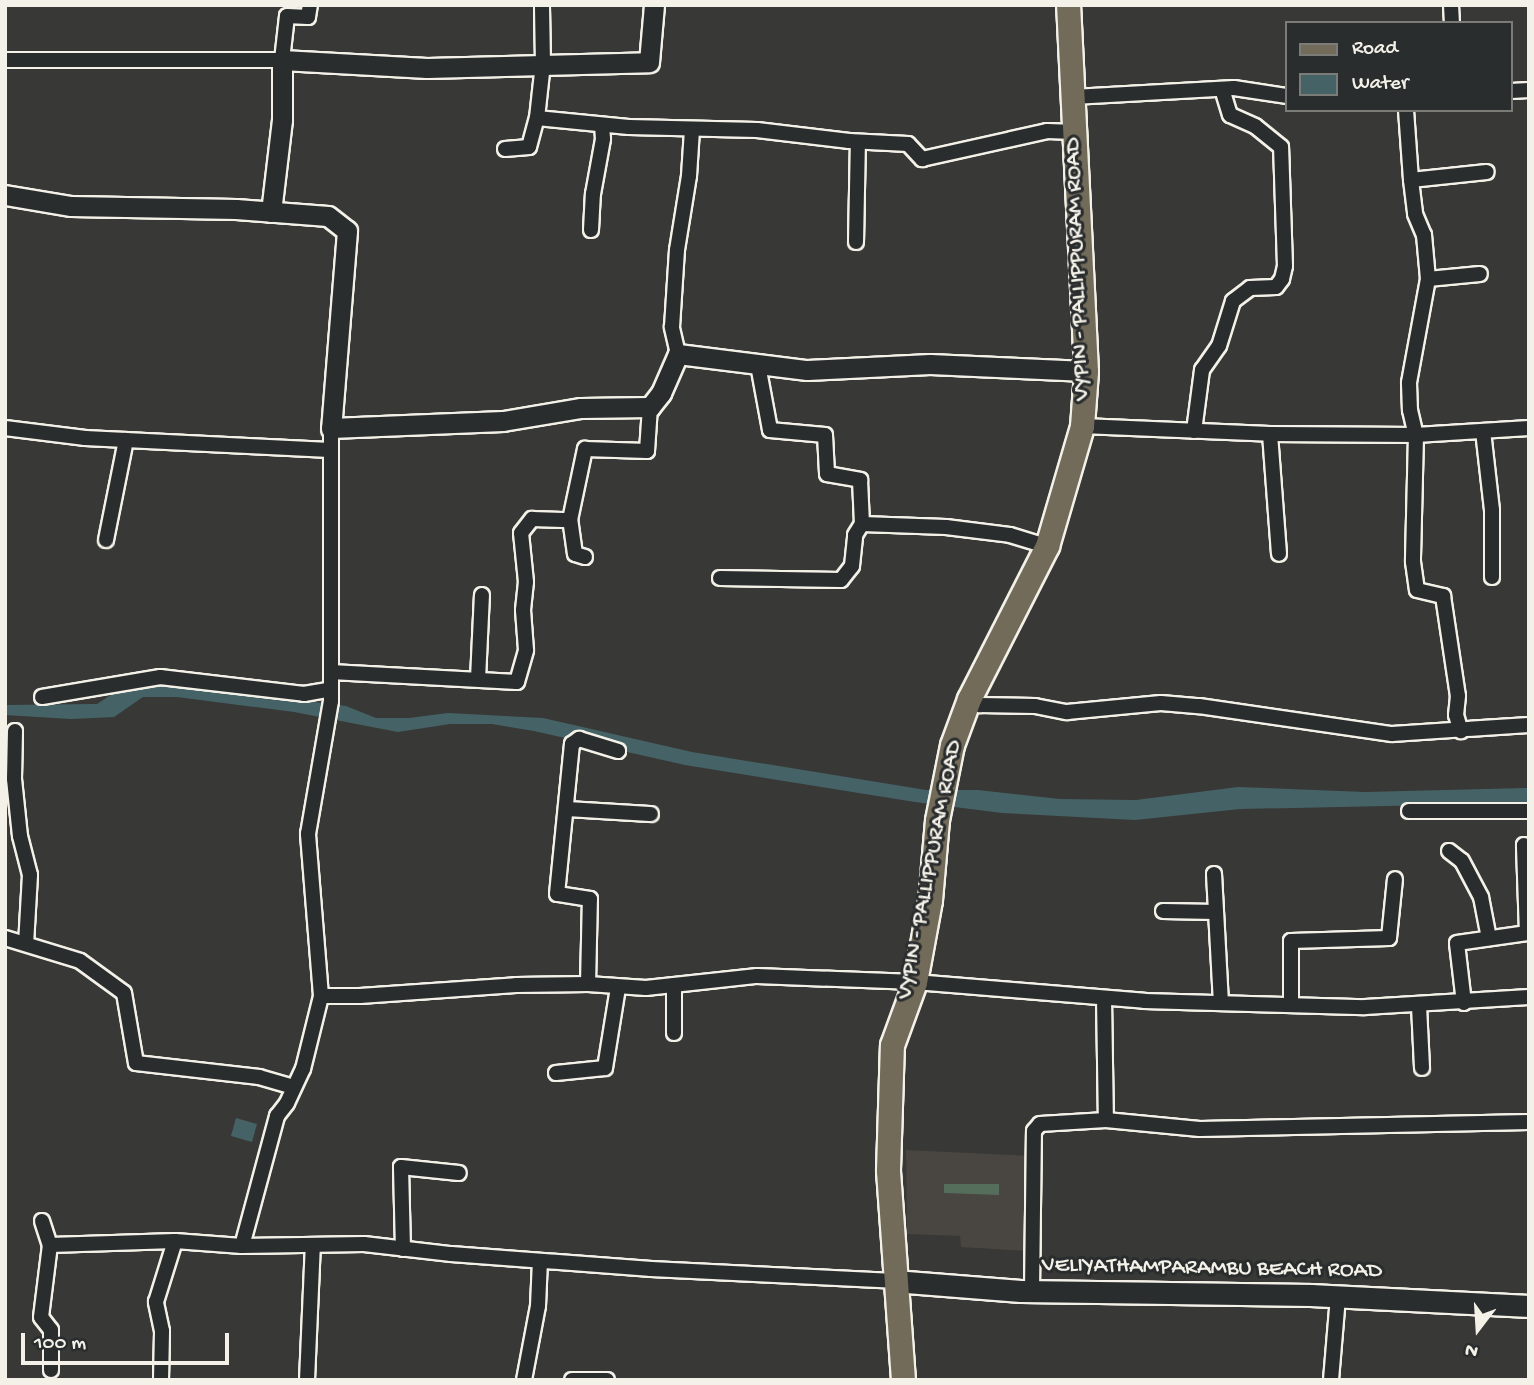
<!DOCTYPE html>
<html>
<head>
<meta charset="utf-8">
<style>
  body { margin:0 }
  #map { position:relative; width:1534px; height:1385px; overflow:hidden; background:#383836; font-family:"Gochi Hand",sans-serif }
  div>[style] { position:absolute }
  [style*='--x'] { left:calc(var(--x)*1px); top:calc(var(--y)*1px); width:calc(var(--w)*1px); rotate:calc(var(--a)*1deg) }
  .built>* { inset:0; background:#494540 }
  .green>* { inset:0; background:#556e5c }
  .water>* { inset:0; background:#456366 }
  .roads { filter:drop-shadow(2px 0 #f4f1e8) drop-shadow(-2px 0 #f4f1e8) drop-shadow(0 2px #f4f1e8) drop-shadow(0 -2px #f4f1e8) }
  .minor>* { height:14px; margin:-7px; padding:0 7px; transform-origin:7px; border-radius:7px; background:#2a2d2e }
  .tertiary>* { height:19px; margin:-9.5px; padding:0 9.5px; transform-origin:9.5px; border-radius:9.5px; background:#2a2d2e }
  .secondary>* { height:21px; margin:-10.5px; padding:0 10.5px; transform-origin:10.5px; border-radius:10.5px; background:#2a2d2e }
  .primary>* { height:23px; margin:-11.5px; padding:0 11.5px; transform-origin:11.5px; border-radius:11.5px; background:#726b5a }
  span { translate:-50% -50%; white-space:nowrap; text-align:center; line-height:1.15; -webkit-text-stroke:6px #2a2d2e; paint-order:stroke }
  .street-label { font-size:23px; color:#f4f1e8 }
  .frame { position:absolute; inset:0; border:7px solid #f4f1e8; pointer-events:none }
  .legend { position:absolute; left:1285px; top:21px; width:228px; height:91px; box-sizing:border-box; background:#2a2d2e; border:2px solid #7b7b78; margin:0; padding:9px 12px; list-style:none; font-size:21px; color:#f4f1e8 }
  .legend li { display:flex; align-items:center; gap:14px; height:35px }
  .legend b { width:35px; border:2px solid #7b7b78 }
  .north { position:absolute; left:1443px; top:1294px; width:70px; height:70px; -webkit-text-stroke:5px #2a2d2e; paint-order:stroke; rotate:197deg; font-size:19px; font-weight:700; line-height:28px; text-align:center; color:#f4f1e8 }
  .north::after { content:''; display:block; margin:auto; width:24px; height:32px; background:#f4f1e8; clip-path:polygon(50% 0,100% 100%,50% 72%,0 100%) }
  .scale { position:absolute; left:21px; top:1333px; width:208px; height:32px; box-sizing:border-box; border:4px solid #f4f1e8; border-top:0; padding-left:9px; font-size:21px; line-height:24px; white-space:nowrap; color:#f4f1e8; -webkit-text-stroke:5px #2a2d2e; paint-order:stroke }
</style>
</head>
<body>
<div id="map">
  <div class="built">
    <i style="clip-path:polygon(906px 1150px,1032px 1156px,1028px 1251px,961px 1247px,960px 1236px,907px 1234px)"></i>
  </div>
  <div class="green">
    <i style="clip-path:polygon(944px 1184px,999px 1184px,999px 1195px,944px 1193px)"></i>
  </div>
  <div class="water">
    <i style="clip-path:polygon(135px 679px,346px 706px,376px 718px,409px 718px,448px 713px,543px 718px,692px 752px,926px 790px,978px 790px,1060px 799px,1136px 800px,1238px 787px,1365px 792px,1529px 788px,1529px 803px,1240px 809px,1135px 820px,1002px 813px,915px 802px,685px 765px,534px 731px,492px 724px,450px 724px,398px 732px,294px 712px,177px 697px,143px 697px,114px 717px,71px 719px,5px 715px,5px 705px,97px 704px)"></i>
    <i style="clip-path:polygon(236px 1118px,257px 1124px,252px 1142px,231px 1136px)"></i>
  </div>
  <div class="roads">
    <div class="minor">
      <i style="--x:1451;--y:5;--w:18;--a:87"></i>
      <i style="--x:5;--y:60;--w:277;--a:0"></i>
      <i style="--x:282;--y:60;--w:44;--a:-83.5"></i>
      <i style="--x:287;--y:16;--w:21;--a:3"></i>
      <i style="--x:308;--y:17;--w:12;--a:-81"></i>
      <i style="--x:1511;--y:91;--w:18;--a:-3"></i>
      <i style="--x:1073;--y:97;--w:161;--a:-3.2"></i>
      <i style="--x:1234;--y:88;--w:54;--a:8.6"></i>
      <i style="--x:1406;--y:110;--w:70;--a:85.9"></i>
      <i style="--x:1411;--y:180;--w:34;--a:83"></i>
      <i style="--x:1415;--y:214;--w:23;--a:67"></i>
      <i style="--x:1424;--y:235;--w:44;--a:84.8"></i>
      <i style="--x:1428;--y:279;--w:106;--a:100.4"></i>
      <i style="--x:1409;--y:383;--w:27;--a:88"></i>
      <i style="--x:1410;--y:410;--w:26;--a:77"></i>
      <i style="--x:1416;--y:435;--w:127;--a:91.4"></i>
      <i style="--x:1413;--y:562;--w:28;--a:82"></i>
      <i style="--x:1417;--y:590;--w:27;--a:13"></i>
      <i style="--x:1443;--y:596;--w:101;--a:81.5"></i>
      <i style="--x:1458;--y:696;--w:19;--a:96"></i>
      <i style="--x:1456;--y:715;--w:17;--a:73"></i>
      <i style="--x:537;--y:118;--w:92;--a:5.6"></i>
      <i style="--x:629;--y:127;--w:128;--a:1.3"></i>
      <i style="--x:757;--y:130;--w:93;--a:6.8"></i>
      <i style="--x:849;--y:141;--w:59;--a:2.9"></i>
      <i style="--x:908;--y:144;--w:21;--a:47"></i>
      <i style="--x:922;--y:159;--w:128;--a:-12.6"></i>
      <i style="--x:1047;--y:131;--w:28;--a:2"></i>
      <i style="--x:505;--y:149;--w:24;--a:-5"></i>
      <i style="--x:529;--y:147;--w:30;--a:-75"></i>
      <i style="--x:537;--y:118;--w:54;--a:-83.7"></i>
      <i style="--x:543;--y:64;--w:59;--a:-91"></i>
      <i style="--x:1411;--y:180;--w:76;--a:-6"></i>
      <i style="--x:591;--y:230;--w:36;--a:-87"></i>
      <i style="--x:593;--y:194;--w:56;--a:-79.7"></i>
      <i style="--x:603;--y:139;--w:14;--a:-94"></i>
      <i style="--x:856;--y:242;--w:100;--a:-88.9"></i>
      <i style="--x:1428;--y:279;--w:52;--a:-5.5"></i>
      <i style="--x:678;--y:354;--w:28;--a:-103"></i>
      <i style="--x:672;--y:327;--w:77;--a:-86.3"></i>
      <i style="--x:677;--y:250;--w:75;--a:-80.8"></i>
      <i style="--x:689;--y:176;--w:47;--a:-86.3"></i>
      <i style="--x:758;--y:365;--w:66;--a:79.5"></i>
      <i style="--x:770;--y:430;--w:55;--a:5.2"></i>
      <i style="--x:825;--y:435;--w:39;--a:87"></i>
      <i style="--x:827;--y:474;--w:34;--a:10"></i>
      <i style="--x:860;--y:480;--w:44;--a:87.4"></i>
      <i style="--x:1082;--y:426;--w:188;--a:2.4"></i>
      <i style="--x:1270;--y:434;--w:146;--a:0.4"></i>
      <i style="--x:1416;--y:435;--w:113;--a:-3.5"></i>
      <i style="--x:5;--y:428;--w:81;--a:7.1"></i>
      <i style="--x:85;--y:438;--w:245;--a:2.8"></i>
      <i style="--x:1194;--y:431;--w:62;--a:-82.5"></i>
      <i style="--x:1202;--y:370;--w:29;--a:-55"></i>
      <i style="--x:1219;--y:346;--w:47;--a:-72.7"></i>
      <i style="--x:1233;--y:301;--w:21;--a:-37"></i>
      <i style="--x:1250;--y:288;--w:26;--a:-2"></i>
      <i style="--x:1276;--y:287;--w:10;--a:-53"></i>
      <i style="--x:1282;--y:279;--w:13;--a:-77"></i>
      <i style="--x:1285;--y:266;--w:119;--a:-91.9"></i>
      <i style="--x:1281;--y:147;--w:33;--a:-141"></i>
      <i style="--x:1255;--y:126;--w:27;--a:-156"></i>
      <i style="--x:1230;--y:115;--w:27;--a:-107"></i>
      <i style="--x:1483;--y:431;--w:80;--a:83.5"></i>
      <i style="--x:1492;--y:510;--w:67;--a:90"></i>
      <i style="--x:1270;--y:434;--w:120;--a:85.7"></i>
      <i style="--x:106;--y:540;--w:102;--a:-78.7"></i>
      <i style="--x:585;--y:557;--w:10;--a:-163"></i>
      <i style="--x:575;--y:554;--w:34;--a:-98"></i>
      <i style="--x:570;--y:520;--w:73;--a:-78.1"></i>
      <i style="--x:585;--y:449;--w:62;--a:1.8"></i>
      <i style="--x:647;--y:451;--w:44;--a:-86.1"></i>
      <i style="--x:720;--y:578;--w:121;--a:0.9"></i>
      <i style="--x:841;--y:580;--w:18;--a:-52"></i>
      <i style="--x:852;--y:566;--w:31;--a:-84"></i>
      <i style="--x:855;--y:535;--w:13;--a:-58"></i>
      <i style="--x:862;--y:524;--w:84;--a:2"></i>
      <i style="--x:946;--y:527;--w:64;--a:7.1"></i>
      <i style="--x:1010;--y:535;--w:39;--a:17"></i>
      <i style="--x:331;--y:672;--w:186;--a:3.1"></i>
      <i style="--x:517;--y:682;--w:33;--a:-74"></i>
      <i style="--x:526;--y:650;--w:40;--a:-94.3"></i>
      <i style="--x:523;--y:610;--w:28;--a:-84"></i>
      <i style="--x:526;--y:582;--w:49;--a:-95.8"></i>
      <i style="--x:521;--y:533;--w:18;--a:-52"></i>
      <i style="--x:532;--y:519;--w:38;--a:2"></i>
      <i style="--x:478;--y:679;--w:84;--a:-87.3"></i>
      <i style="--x:42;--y:697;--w:120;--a:-9.6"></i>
      <i style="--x:160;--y:677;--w:145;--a:6.7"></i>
      <i style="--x:304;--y:694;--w:27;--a:-10"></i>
      <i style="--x:969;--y:699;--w:13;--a:29"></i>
      <i style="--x:980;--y:705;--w:55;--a:1"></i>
      <i style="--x:1035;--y:706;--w:33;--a:11"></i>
      <i style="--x:1067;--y:712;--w:94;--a:-5.5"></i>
      <i style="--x:1161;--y:703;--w:38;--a:5"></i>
      <i style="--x:1199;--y:706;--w:195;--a:8.3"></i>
      <i style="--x:1392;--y:734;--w:137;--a:-3.8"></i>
      <i style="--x:15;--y:731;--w:48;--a:91.2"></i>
      <i style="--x:14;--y:779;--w:57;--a:84"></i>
      <i style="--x:20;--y:836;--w:40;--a:75.6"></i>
      <i style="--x:30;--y:875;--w:69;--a:93.3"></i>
      <i style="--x:566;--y:809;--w:85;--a:3.4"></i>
      <i style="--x:1409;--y:811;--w:120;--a:0"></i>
      <i style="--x:1449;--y:851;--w:16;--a:38"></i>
      <i style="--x:1462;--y:861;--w:41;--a:62.2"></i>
      <i style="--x:1481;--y:897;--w:42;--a:79"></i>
      <i style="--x:1214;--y:874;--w:129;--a:86.9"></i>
      <i style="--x:1163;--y:911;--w:53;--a:1.1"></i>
      <i style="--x:5;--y:938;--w:78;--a:17"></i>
      <i style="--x:80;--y:961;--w:54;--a:36"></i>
      <i style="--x:124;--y:993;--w:71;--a:80.3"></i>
      <i style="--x:136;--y:1063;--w:124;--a:6.5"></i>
      <i style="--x:259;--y:1077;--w:36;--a:16"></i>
      <i style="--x:588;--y:984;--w:85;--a:-88.7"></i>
      <i style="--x:590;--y:899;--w:33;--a:-171"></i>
      <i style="--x:557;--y:894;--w:151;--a:-84.3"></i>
      <i style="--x:572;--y:744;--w:9;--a:-36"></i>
      <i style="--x:579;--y:739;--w:41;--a:17.1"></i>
      <i style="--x:674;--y:985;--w:48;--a:90"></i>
      <i style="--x:321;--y:996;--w:39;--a:0"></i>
      <i style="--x:360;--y:996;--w:156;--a:-4"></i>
      <i style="--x:516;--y:985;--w:72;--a:-0.8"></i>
      <i style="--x:588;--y:984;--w:58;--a:3.9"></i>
      <i style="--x:646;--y:988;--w:112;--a:-6.2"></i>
      <i style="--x:757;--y:976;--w:158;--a:2.2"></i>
      <i style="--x:915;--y:982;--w:230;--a:4.7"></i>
      <i style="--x:1144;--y:1001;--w:221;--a:1.6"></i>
      <i style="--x:1365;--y:1007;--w:164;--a:-3.5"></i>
      <i style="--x:1104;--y:998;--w:122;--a:89.1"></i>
      <i style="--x:1464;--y:1003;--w:60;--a:-96.7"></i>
      <i style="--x:1457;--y:943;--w:71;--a:-8.1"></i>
      <i style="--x:1527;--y:933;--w:88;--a:-92"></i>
      <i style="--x:1291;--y:1005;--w:64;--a:-90"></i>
      <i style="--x:1291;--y:941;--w:98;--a:-1.8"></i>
      <i style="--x:1389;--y:938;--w:59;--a:-84.2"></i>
      <i style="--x:1419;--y:1006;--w:62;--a:87.2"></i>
      <i style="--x:556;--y:1073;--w:49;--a:-5.8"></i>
      <i style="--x:605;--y:1068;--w:81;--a:-80.8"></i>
      <i style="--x:42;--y:1221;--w:25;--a:72"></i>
      <i style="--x:242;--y:1246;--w:135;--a:-74.9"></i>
      <i style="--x:277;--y:1116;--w:16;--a:-52"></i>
      <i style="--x:287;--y:1103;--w:38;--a:-65"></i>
      <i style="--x:303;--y:1069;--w:75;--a:-76.1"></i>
      <i style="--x:321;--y:996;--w:163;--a:-94.6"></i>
      <i style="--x:308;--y:834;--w:135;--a:-80.2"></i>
      <i style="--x:331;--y:701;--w:273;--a:-90"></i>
      <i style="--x:403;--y:1249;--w:82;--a:-91.4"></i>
      <i style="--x:401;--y:1167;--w:58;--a:5.9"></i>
      <i style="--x:1032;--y:1291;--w:160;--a:-89.3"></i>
      <i style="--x:1034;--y:1131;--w:9;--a:-49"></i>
      <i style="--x:1040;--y:1124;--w:66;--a:-3.5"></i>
      <i style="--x:1106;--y:1120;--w:94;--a:5.5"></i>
      <i style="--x:1200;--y:1129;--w:329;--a:-1.2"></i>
      <i style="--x:51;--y:1370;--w:40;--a:-90"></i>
      <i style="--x:51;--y:1330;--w:16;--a:-128"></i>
      <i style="--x:41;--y:1317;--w:73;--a:-82.9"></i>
      <i style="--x:50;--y:1245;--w:125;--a:-1.8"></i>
      <i style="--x:175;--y:1241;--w:67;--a:4.3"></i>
      <i style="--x:242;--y:1246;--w:122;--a:-0.9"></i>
      <i style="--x:364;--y:1244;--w:88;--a:6.6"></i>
      <i style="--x:451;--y:1254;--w:201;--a:4.3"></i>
      <i style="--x:651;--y:1269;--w:243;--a:2.8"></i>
      <i style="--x:161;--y:1380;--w:49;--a:-88.8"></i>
      <i style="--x:162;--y:1331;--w:30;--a:-102"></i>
      <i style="--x:156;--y:1302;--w:64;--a:-72.7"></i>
      <i style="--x:307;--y:1380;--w:135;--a:-87.5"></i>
      <i style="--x:524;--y:1380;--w:75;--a:-79.3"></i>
      <i style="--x:538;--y:1306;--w:45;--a:-87.5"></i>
      <i style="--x:572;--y:1380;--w:35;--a:0"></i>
      <i style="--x:1331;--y:1380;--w:84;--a:-85.2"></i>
    </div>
    <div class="tertiary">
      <i style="--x:5;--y:195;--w:67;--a:9.5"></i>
      <i style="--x:71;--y:206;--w:165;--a:1"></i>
      <i style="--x:236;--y:209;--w:92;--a:4.4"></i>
      <i style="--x:328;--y:216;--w:24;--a:38"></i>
      <i style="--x:347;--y:231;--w:198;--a:94.6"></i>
      <i style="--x:331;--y:428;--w:172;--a:-2.3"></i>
      <i style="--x:503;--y:421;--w:79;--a:-9.5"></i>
      <i style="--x:581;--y:408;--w:69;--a:-0.8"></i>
      <i style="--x:650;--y:407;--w:18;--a:-52"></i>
      <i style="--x:661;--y:393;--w:43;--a:-66.4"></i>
      <i style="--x:678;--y:354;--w:130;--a:7.1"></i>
      <i style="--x:807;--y:370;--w:123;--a:-2.8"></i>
      <i style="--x:930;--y:364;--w:156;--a:2.6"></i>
      <i style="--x:271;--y:212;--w:93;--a:-83.2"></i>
      <i style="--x:282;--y:120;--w:60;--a:-90"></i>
      <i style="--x:282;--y:60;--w:145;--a:3.2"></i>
      <i style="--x:427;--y:68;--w:222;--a:-1.5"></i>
      <i style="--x:649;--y:62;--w:57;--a:-85"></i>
    </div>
    <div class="secondary">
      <i style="--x:894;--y:1281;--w:127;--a:4.5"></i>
      <i style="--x:1021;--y:1291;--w:290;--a:0.8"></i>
      <i style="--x:1311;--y:1295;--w:218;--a:2.9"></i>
    </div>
    <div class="primary">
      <i style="--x:903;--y:1380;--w:211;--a:-94.1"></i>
      <i style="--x:888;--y:1170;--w:125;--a:-88.2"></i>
      <i style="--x:892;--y:1045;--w:67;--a:-69.9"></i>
      <i style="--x:915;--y:982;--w:83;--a:-79.6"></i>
      <i style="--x:930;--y:900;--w:80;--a:-85"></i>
      <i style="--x:937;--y:820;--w:76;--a:-78.7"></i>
      <i style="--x:952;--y:745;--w:49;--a:-69.7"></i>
      <i style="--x:969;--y:699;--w:172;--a:-63"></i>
      <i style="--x:1047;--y:546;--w:125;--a:-73.7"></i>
      <i style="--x:1082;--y:426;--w:55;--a:-85.8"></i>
      <i style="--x:1086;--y:371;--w:366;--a:-92.8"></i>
    </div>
  </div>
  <div class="street-label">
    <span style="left:1079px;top:269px;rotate:-92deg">VYPIN - PALLIPPURAM ROAD</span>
    <span style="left:931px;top:870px;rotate:-79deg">VYPIN - PALLIPPURAM ROAD</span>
    <span style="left:1212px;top:1269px;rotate:1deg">VELIYATHAMPARAMBU BEACH ROAD</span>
  </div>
  <div class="frame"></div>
  <ul class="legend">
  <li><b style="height:9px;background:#726b5a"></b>Road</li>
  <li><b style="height:19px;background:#456366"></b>Water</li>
  </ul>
  <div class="north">N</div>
  <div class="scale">100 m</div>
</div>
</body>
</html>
